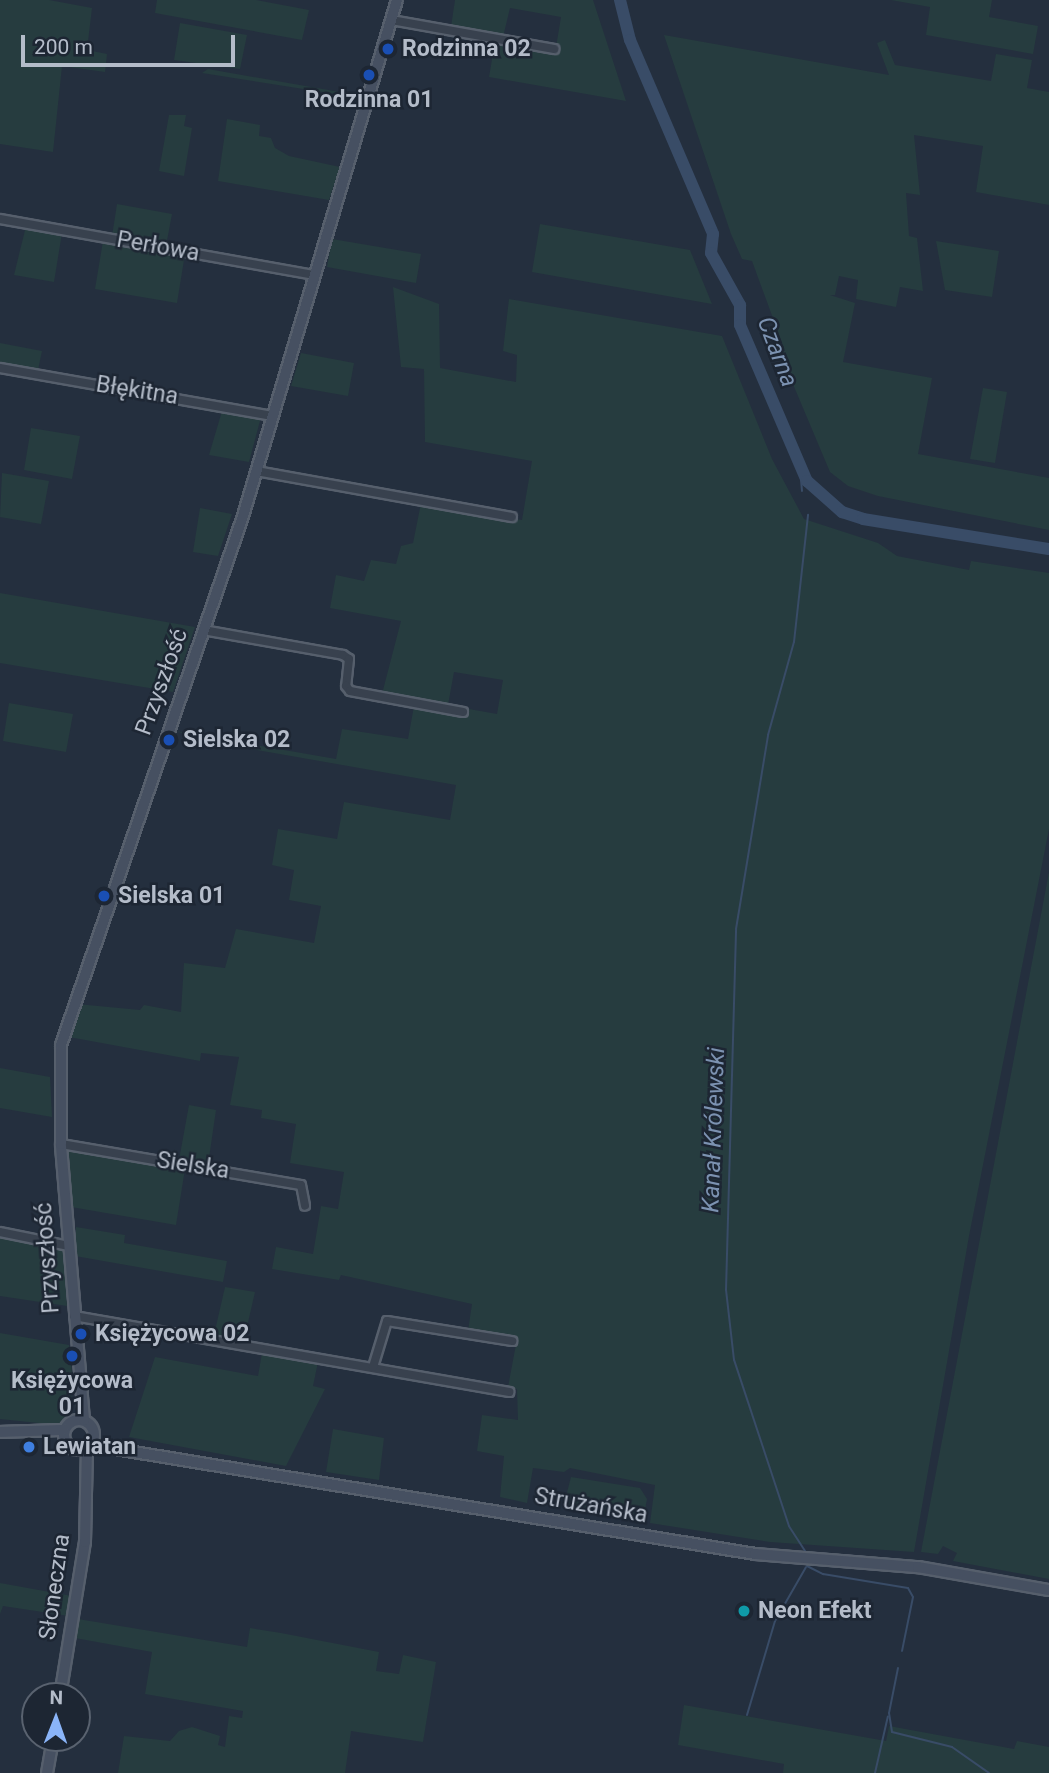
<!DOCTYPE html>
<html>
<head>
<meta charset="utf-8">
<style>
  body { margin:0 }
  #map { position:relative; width:1049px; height:1773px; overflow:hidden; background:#242f3e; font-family:Roboto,sans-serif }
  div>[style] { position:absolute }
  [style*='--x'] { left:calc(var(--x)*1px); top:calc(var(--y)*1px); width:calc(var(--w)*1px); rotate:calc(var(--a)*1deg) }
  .green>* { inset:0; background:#263c3f }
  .stream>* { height:2px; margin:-1px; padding:0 1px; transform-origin:1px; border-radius:1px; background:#394c67 }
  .river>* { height:12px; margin:-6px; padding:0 6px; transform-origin:6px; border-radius:6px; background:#394c67 }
  .roads { filter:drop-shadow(2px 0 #565f6c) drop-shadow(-2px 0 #565f6c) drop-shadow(0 2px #565f6c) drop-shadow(0 -2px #565f6c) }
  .street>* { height:8px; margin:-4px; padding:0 4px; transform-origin:4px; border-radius:4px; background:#38414e }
  .secondary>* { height:10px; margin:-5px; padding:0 5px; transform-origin:5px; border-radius:5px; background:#465061 }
  .secondary>.ring { margin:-5px; padding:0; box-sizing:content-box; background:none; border:10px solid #465061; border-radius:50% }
  .dots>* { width:19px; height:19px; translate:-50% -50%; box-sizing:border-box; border:4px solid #1d2633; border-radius:50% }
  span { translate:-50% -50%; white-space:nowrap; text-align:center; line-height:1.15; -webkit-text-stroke:5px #1d2633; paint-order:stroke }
  .poi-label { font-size:23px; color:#b4bcc9; font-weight:700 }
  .left { translate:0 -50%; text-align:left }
  .street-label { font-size:23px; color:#b4bcc9 }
  .water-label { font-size:24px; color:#7c92b1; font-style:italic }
  .north { position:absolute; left:21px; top:1682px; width:70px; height:70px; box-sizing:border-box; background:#1d2633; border:2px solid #59626f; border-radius:50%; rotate:1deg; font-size:19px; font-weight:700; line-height:28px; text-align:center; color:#b4bcc9 }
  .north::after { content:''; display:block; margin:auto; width:24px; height:32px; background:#8ab4f8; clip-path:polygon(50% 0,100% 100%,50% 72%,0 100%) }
  .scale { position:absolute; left:21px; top:35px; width:214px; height:32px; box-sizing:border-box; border:4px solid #b4bcc9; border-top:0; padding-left:9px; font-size:21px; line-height:24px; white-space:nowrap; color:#b4bcc9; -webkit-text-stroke:5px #1d2633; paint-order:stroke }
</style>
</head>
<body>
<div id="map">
  <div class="green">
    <i style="clip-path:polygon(0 0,49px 0,92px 8px,87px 50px,107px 54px,105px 72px,62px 66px,53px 152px,0 144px)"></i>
    <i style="clip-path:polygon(157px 0,256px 0,309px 10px,302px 40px,155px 13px)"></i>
    <i style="clip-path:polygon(455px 0,593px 0,626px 101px,489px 77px,495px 42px,555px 53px,561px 17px,510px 8px,503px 37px,451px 27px)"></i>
    <i style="clip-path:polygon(891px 0,992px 0,989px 17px,1038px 26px,1033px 54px,926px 35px,930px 7px)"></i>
    <i style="clip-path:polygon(180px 23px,247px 35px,240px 69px,174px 60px)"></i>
    <i style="clip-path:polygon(664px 35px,889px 75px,877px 43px,885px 40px,895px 65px,991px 81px,996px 54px,1032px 60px,1027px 88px,1049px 92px,1049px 205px,976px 192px,983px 146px,914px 135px,920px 195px,906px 193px,909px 236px,917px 238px,923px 291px,900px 287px,896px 307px,856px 299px,858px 280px,839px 276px,835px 295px,830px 295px,855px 303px,843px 362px,932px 378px,918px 454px,1049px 478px,1049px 530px,878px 496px,848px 486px,830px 472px,779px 351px,785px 351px,752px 261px,742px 259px,731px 234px)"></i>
    <i style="clip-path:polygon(208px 69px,357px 95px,361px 98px,202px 73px)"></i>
    <i style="clip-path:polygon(169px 115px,186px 115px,184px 126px,192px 128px,184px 176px,159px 171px)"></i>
    <i style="clip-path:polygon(227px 119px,260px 125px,259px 136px,271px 138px,275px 148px,289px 156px,340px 167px,329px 200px,218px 181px)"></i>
    <i style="clip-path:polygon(117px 204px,172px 214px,166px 246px,112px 236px)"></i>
    <i style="clip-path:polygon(540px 224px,690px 250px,712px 304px,532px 272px)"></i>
    <i style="clip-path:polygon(26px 226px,62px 233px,54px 282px,14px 275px)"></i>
    <i style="clip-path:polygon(332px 239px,421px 254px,416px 283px,327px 267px)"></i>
    <i style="clip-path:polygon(103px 241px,185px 254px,177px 303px,95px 289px)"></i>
    <i style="clip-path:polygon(936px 241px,999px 251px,992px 297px,945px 290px)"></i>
    <i style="clip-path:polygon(393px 287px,439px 304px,440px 368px,516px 382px,517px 355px,503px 351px,509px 299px,722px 336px,772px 459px,804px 519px,878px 543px,897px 556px,969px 570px,971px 561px,1049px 573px,1049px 829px,969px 1236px,914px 1552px,770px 1542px,650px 1523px,655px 1485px,570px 1468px,564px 1472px,533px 1468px,527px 1503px,500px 1497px,504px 1456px,477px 1451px,482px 1415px,518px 1420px,517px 1389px,508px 1387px,517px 1339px,468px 1331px,472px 1304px,341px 1275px,339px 1280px,272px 1269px,276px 1247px,313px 1254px,321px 1206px,338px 1209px,344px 1172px,290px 1163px,296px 1124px,261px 1118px,262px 1110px,230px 1105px,239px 1057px,201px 1053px,200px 1061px,69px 1037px,77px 1004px,140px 1010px,144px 1005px,181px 1012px,184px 963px,225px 968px,236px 929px,314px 943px,321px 906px,289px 900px,294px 870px,272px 865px,278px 829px,337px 839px,344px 802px,450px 820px,456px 785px,206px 741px,176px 731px,336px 759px,342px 729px,408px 739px,414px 706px,464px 715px,469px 709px,497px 714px,503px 680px,454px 672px,448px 705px,382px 694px,401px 621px,330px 608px,336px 575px,364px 581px,371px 560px,396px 564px,401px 546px,413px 543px,421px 503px,522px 520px,532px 461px,425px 442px,424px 369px,401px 367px)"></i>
    <i style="clip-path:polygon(0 343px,42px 351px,38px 370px,0 364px)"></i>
    <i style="clip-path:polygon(301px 353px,354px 363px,348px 396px,291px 386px)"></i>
    <i style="clip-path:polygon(983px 388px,1007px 392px,995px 463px,970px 459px)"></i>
    <i style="clip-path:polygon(222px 411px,261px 417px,249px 462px,209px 455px)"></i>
    <i style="clip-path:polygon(31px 428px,80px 436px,72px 479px,24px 470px)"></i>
    <i style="clip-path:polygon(2px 473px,49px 481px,41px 524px,0 517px)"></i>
    <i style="clip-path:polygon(200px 508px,232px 514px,218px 556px,193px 552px)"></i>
    <i style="clip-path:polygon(0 593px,195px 627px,173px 692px,0 663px)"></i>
    <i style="clip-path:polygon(9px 703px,73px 714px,66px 752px,3px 741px)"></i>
    <i style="clip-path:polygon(1049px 872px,1049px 1579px,953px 1561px,957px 1553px,943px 1546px,938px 1554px,921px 1552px)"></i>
    <i style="clip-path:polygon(0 1068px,50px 1077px,52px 1117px,0 1108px)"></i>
    <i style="clip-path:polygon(189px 1105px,216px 1110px,208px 1165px,179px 1160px)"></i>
    <i style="clip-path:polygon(67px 1151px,185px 1169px,176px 1225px,71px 1207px)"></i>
    <i style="clip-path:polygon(76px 1227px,125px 1235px,124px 1243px,227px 1261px,223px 1282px,75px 1256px)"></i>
    <i style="clip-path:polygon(0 1236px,63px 1248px,67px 1306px,0 1296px)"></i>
    <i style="clip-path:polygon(225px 1287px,255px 1292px,244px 1340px,214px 1335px)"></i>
    <i style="clip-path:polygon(0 1333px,69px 1345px,73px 1381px,70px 1414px,58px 1425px,0 1419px)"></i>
    <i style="clip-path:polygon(262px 1353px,318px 1362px,313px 1386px,325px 1389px,286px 1466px,129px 1437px,155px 1357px,258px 1376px)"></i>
    <i style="clip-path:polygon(333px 1429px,384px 1438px,379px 1480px,326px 1472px)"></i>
    <i style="clip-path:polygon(571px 1477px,640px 1488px,647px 1499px,643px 1521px,563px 1508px)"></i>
    <i style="clip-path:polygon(0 1583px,72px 1596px,69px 1616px,3px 1606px,0 1614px)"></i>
    <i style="clip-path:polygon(78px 1619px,247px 1647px,250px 1628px,281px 1633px,379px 1652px,376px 1671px,399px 1674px,403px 1655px,436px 1662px,423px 1742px,351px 1731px,345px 1773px,118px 1773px,124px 1736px,170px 1741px,179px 1731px,192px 1727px,220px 1736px,218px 1745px,225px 1747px,229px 1716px,242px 1718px,243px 1711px,145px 1694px,152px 1652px,75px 1638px)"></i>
    <i style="clip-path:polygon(684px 1705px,886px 1741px,889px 1726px,1014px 1749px,1017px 1741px,1049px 1747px,1049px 1773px,783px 1773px,784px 1764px,678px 1745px)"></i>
  </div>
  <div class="stream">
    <i style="--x:800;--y:468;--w:23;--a:85"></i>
    <i style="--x:807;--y:1554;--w:33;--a:-123"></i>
    <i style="--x:789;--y:1526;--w:175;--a:-108.3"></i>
    <i style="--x:734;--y:1360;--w:70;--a:-96.5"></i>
    <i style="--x:726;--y:1290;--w:361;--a:-88.4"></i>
    <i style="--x:736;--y:929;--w:197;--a:-80.6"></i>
    <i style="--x:768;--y:735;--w:97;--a:-74.4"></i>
    <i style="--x:794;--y:642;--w:128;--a:-83.7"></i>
    <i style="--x:807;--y:1566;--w:18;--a:27"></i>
    <i style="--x:823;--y:1574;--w:86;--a:9.4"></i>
    <i style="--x:908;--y:1588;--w:10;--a:61"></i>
    <i style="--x:913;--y:1597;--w:55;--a:101.5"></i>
    <i style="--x:898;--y:1668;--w:46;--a:101.3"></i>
    <i style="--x:889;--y:1713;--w:19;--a:81"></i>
    <i style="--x:892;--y:1732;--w:62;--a:14"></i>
    <i style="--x:952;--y:1747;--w:45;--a:35.1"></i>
    <i style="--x:747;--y:1715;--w:98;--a:-73.4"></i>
    <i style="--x:775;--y:1621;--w:62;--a:-60.1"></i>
    <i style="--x:875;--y:1773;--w:58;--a:-77.2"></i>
  </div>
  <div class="river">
    <i style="--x:620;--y:0;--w:41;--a:76"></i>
    <i style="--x:630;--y:40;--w:211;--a:66.8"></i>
    <i style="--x:713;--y:234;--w:19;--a:96"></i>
    <i style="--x:711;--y:253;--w:60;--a:60.9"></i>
    <i style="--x:740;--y:305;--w:20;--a:90"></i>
    <i style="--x:740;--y:325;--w:170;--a:66.8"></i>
    <i style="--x:807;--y:481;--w:47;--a:41.5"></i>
    <i style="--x:842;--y:512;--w:22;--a:18"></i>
    <i style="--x:863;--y:519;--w:188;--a:9.2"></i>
  </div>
  <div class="roads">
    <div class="street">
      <i style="--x:391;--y:20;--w:166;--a:10.1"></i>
      <i style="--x:0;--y:219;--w:320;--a:10.1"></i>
      <i style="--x:0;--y:368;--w:277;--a:10"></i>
      <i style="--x:256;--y:471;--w:260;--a:10.2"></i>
      <i style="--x:203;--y:630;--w:142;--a:10.1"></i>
      <i style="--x:343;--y:655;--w:7;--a:34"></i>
      <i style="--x:349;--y:659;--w:27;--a:96"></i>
      <i style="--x:346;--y:686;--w:6;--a:51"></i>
      <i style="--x:350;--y:691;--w:115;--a:10.5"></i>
      <i style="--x:61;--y:1144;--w:243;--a:9.7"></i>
      <i style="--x:301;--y:1185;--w:21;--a:79"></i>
      <i style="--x:0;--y:1232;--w:70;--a:11.5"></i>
      <i style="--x:74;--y:1316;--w:442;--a:9.9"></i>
      <i style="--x:373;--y:1367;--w:48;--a:-73.1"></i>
      <i style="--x:387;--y:1321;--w:127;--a:9.1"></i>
    </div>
    <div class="secondary">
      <i class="ring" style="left:64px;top:1420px;width:20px;height:20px"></i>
      <i style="--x:84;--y:1420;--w:277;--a:-94.8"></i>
      <i style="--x:61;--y:1144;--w:99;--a:-90"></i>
      <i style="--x:61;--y:1045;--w:559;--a:-71.01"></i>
      <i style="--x:243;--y:516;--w:538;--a:-73.38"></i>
      <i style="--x:0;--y:1432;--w:64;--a:-1.8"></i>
      <i style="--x:91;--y:1445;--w:673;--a:9.32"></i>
      <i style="--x:755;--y:1554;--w:164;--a:4.6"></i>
      <i style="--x:918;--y:1567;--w:133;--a:10"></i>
      <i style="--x:60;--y:1696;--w:156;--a:-80.8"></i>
      <i style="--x:85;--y:1542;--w:94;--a:-88.8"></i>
      <i style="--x:47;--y:1773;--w:36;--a:-80"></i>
    </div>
  </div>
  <div class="dots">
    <i style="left:388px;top:49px;background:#1a4fb4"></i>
    <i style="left:369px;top:75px;background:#1a4fb4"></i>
    <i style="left:169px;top:740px;background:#1a4fb4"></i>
    <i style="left:104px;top:896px;background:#1a4fb4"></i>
    <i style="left:81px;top:1334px;background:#1a4fb4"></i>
    <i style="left:72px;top:1356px;background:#1a4fb4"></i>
    <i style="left:29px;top:1447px;background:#3f7fe0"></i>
    <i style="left:744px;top:1611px;background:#0f9aa8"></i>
  </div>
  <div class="poi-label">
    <span class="left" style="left:402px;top:49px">Rodzinna 02</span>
    <span style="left:369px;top:100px">Rodzinna 01</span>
    <span class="left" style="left:183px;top:740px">Sielska 02</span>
    <span class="left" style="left:118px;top:896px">Sielska 01</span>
    <span class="left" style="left:95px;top:1334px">Księżycowa 02</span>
    <span style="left:72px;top:1394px">Księżycowa<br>01</span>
    <span class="left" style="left:43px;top:1447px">Lewiatan</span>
    <span class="left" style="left:758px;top:1611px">Neon Efekt</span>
  </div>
  <div class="street-label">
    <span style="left:158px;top:247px;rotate:10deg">Perłowa</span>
    <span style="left:137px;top:391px;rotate:9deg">Błękitna</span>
    <span style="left:162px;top:682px;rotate:-70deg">Przyszłość</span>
    <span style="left:193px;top:1166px;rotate:9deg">Sielska</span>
    <span style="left:48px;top:1258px;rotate:-94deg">Przyszłość</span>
    <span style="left:591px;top:1506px;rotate:10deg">Strużańska</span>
    <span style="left:55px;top:1587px;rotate:-82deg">Słoneczna</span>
  </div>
  <div class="water-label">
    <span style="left:777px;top:352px;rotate:69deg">Czarna</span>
    <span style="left:714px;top:1130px;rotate:-88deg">Kanał Królewski</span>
  </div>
  <div class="north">N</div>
  <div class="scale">200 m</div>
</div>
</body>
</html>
